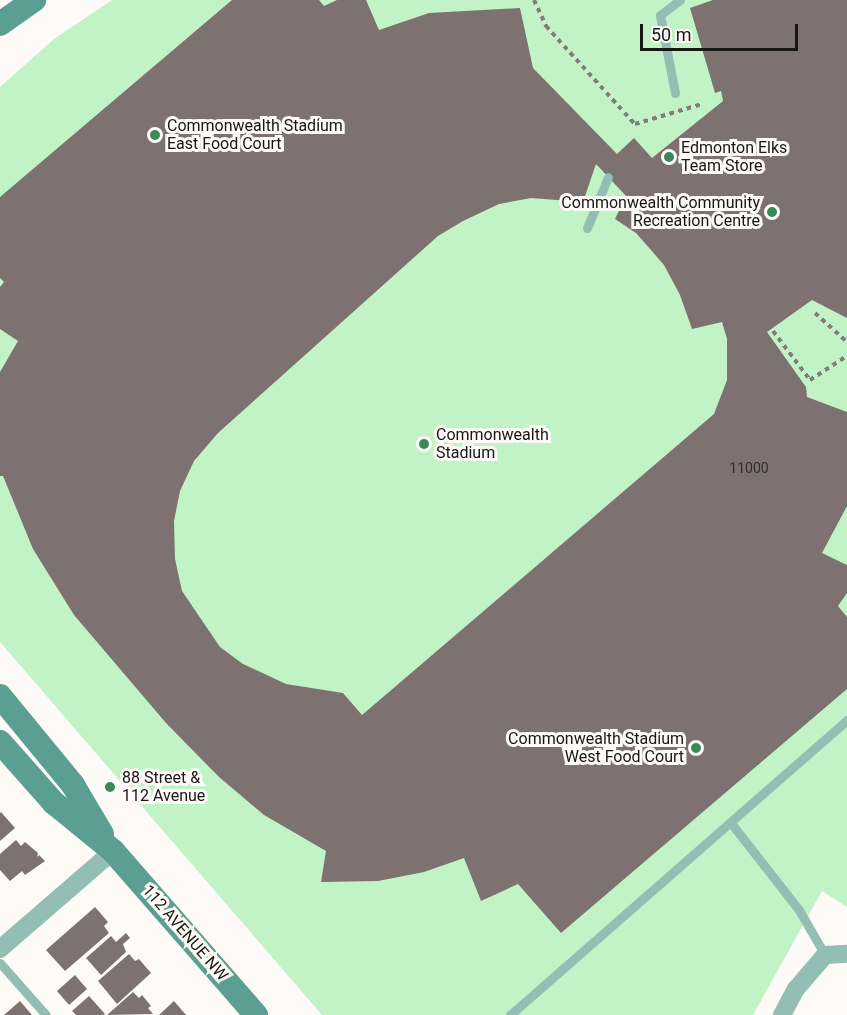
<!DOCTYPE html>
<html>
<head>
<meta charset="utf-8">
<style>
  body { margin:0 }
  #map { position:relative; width:847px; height:1015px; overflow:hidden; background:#fefaf7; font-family:Roboto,sans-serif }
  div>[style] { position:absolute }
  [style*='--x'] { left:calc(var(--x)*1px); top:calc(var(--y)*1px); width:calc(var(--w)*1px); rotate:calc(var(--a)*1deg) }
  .green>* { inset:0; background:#c2f3c6 }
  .building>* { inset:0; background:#7e7270 }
  .path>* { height:4px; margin-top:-2px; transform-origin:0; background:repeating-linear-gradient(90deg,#807d7a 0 4.5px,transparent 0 9px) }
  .lane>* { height:9px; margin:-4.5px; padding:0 4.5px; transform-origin:4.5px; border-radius:4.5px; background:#92beb4 }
  .street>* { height:18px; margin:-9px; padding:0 9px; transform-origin:9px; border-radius:9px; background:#92beb4 }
  .secondary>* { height:24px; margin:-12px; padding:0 12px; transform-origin:12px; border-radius:12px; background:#5b9f92 }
  .dots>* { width:16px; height:16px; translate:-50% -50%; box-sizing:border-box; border:3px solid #fefaf7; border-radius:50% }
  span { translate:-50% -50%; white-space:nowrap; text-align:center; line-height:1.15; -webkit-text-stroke:6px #fefaf7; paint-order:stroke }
  .number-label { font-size:14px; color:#322d2a }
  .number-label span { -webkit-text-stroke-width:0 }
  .poi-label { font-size:16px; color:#191613 }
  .left { translate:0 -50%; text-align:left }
  .right { translate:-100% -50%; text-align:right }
  .street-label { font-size:16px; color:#191613 }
  .scale { position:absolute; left:640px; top:24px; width:158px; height:27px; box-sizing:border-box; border:3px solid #191613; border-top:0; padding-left:8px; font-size:18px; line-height:21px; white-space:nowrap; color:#191613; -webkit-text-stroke:4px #fefaf7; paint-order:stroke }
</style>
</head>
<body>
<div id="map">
  <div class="green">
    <i style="clip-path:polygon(112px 0,847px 0,847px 907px,822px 891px,753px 1015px,322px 1015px,0 642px,0 87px,54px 39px)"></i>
  </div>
  <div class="building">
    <i style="clip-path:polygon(evenodd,232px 0,319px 0,324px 6px,337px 0,366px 0,379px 30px,429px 13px,520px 8px,533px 68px,617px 154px,634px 138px,652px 158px,723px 101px,721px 91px,715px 93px,690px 8px,713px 0,847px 0,847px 318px,812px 300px,767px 332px,806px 387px,807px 397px,847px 412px,847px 506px,822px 553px,847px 565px,847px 593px,838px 606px,847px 617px,847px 689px,561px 933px,518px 884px,481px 901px,464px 858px,424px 872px,378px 881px,321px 882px,326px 851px,264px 815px,219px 777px,166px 723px,74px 615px,33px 549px,3px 476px,0 476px,0 372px,18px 341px,0 329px,0 287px,4px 282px,0 278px,0 197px,232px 0,596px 164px,626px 196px,615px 219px,636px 233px,664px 265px,680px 295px,692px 329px,722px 322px,727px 339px,727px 380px,714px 414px,362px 715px,343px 693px,286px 684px,243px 664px,220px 647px,182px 591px,175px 559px,174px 521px,180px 491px,194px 461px,218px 433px,438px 236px,463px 221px,499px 204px,531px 198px,583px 202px,596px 164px)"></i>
    <i style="clip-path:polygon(1px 812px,15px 828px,0 841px,0 813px)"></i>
    <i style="clip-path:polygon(16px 840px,21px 846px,25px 842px,38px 853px,37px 857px,39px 855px,45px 861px,25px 875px,22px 871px,10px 881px,0 870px,0 854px)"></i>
    <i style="clip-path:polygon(95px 907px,108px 922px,104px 926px,109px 933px,65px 971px,46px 950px)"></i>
    <i style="clip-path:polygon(126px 933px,130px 938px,123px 944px,126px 952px,101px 975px,86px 958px,111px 936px,116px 942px)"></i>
    <i style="clip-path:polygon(129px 954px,135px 961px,139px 959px,151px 973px,117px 1004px,98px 981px)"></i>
    <i style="clip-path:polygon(75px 975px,87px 989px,69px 1005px,57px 991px)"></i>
    <i style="clip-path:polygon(133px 992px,139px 998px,142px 995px,151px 1006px,148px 1008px,153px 1014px,107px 1015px)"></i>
    <i style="clip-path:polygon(89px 996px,105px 1014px,103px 1015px,76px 1015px,72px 1011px)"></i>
    <i style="clip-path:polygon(20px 1001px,32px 1015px,4px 1015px)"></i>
    <i style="clip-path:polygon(174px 1001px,186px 1015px,159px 1015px)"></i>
  </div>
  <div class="path">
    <i style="--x:534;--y:0;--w:29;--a:65"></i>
    <i style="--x:546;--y:26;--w:132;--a:47.8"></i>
    <i style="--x:635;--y:124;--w:70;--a:-16.6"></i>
    <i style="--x:815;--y:313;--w:43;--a:42.2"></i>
    <i style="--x:773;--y:331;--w:61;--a:52.9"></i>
    <i style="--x:810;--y:380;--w:44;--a:-33"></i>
  </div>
  <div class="lane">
    <i style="--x:675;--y:93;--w:79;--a:-100.9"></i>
    <i style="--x:660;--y:15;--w:25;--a:-37"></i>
    <i style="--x:587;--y:228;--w:55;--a:-67.6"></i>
    <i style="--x:731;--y:823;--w:110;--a:52"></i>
    <i style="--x:799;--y:910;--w:52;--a:60"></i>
    <i style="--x:0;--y:963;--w:69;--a:48.5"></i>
    <i style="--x:510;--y:1015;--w:448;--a:-41.2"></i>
  </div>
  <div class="street">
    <i style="--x:0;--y:949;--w:150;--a:-40.9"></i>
    <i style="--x:782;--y:1015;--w:30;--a:-62"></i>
    <i style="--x:796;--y:989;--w:45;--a:-49.5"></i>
    <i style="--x:825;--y:955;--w:22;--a:-3"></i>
  </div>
  <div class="secondary">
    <i style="--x:0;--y:24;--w:42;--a:-35.2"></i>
    <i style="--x:0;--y:696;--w:115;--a:50.6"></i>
    <i style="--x:73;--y:785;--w:57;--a:59.4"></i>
    <i style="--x:0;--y:742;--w:81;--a:48.5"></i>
    <i style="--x:54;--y:803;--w:76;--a:39.1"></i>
    <i style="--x:113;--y:851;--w:218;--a:48.9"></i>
  </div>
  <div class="dots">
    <i style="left:155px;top:135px;background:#3a8959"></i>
    <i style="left:669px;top:157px;background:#3a8959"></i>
    <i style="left:772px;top:212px;background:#3a8959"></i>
    <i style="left:424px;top:444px;background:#3a8959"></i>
    <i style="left:696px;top:748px;background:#3a8959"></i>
    <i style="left:110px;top:787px;background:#3a8959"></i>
  </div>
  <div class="number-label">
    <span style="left:749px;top:468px">11000</span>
  </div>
  <div class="poi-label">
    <span class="left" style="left:167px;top:135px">Commonwealth Stadium<br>East Food Court</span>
    <span class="left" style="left:681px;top:157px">Edmonton Elks<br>Team Store</span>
    <span class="right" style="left:760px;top:212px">Commonwealth Community<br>Recreation Centre</span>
    <span class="left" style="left:436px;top:444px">Commonwealth<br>Stadium</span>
    <span class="right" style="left:684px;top:748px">Commonwealth Stadium<br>West Food Court</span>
    <span class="left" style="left:122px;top:787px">88 Street &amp;<br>112 Avenue</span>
  </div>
  <div class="street-label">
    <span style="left:185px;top:933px;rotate:49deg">112 AVENUE NW</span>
  </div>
  <div class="scale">50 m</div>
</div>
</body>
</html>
